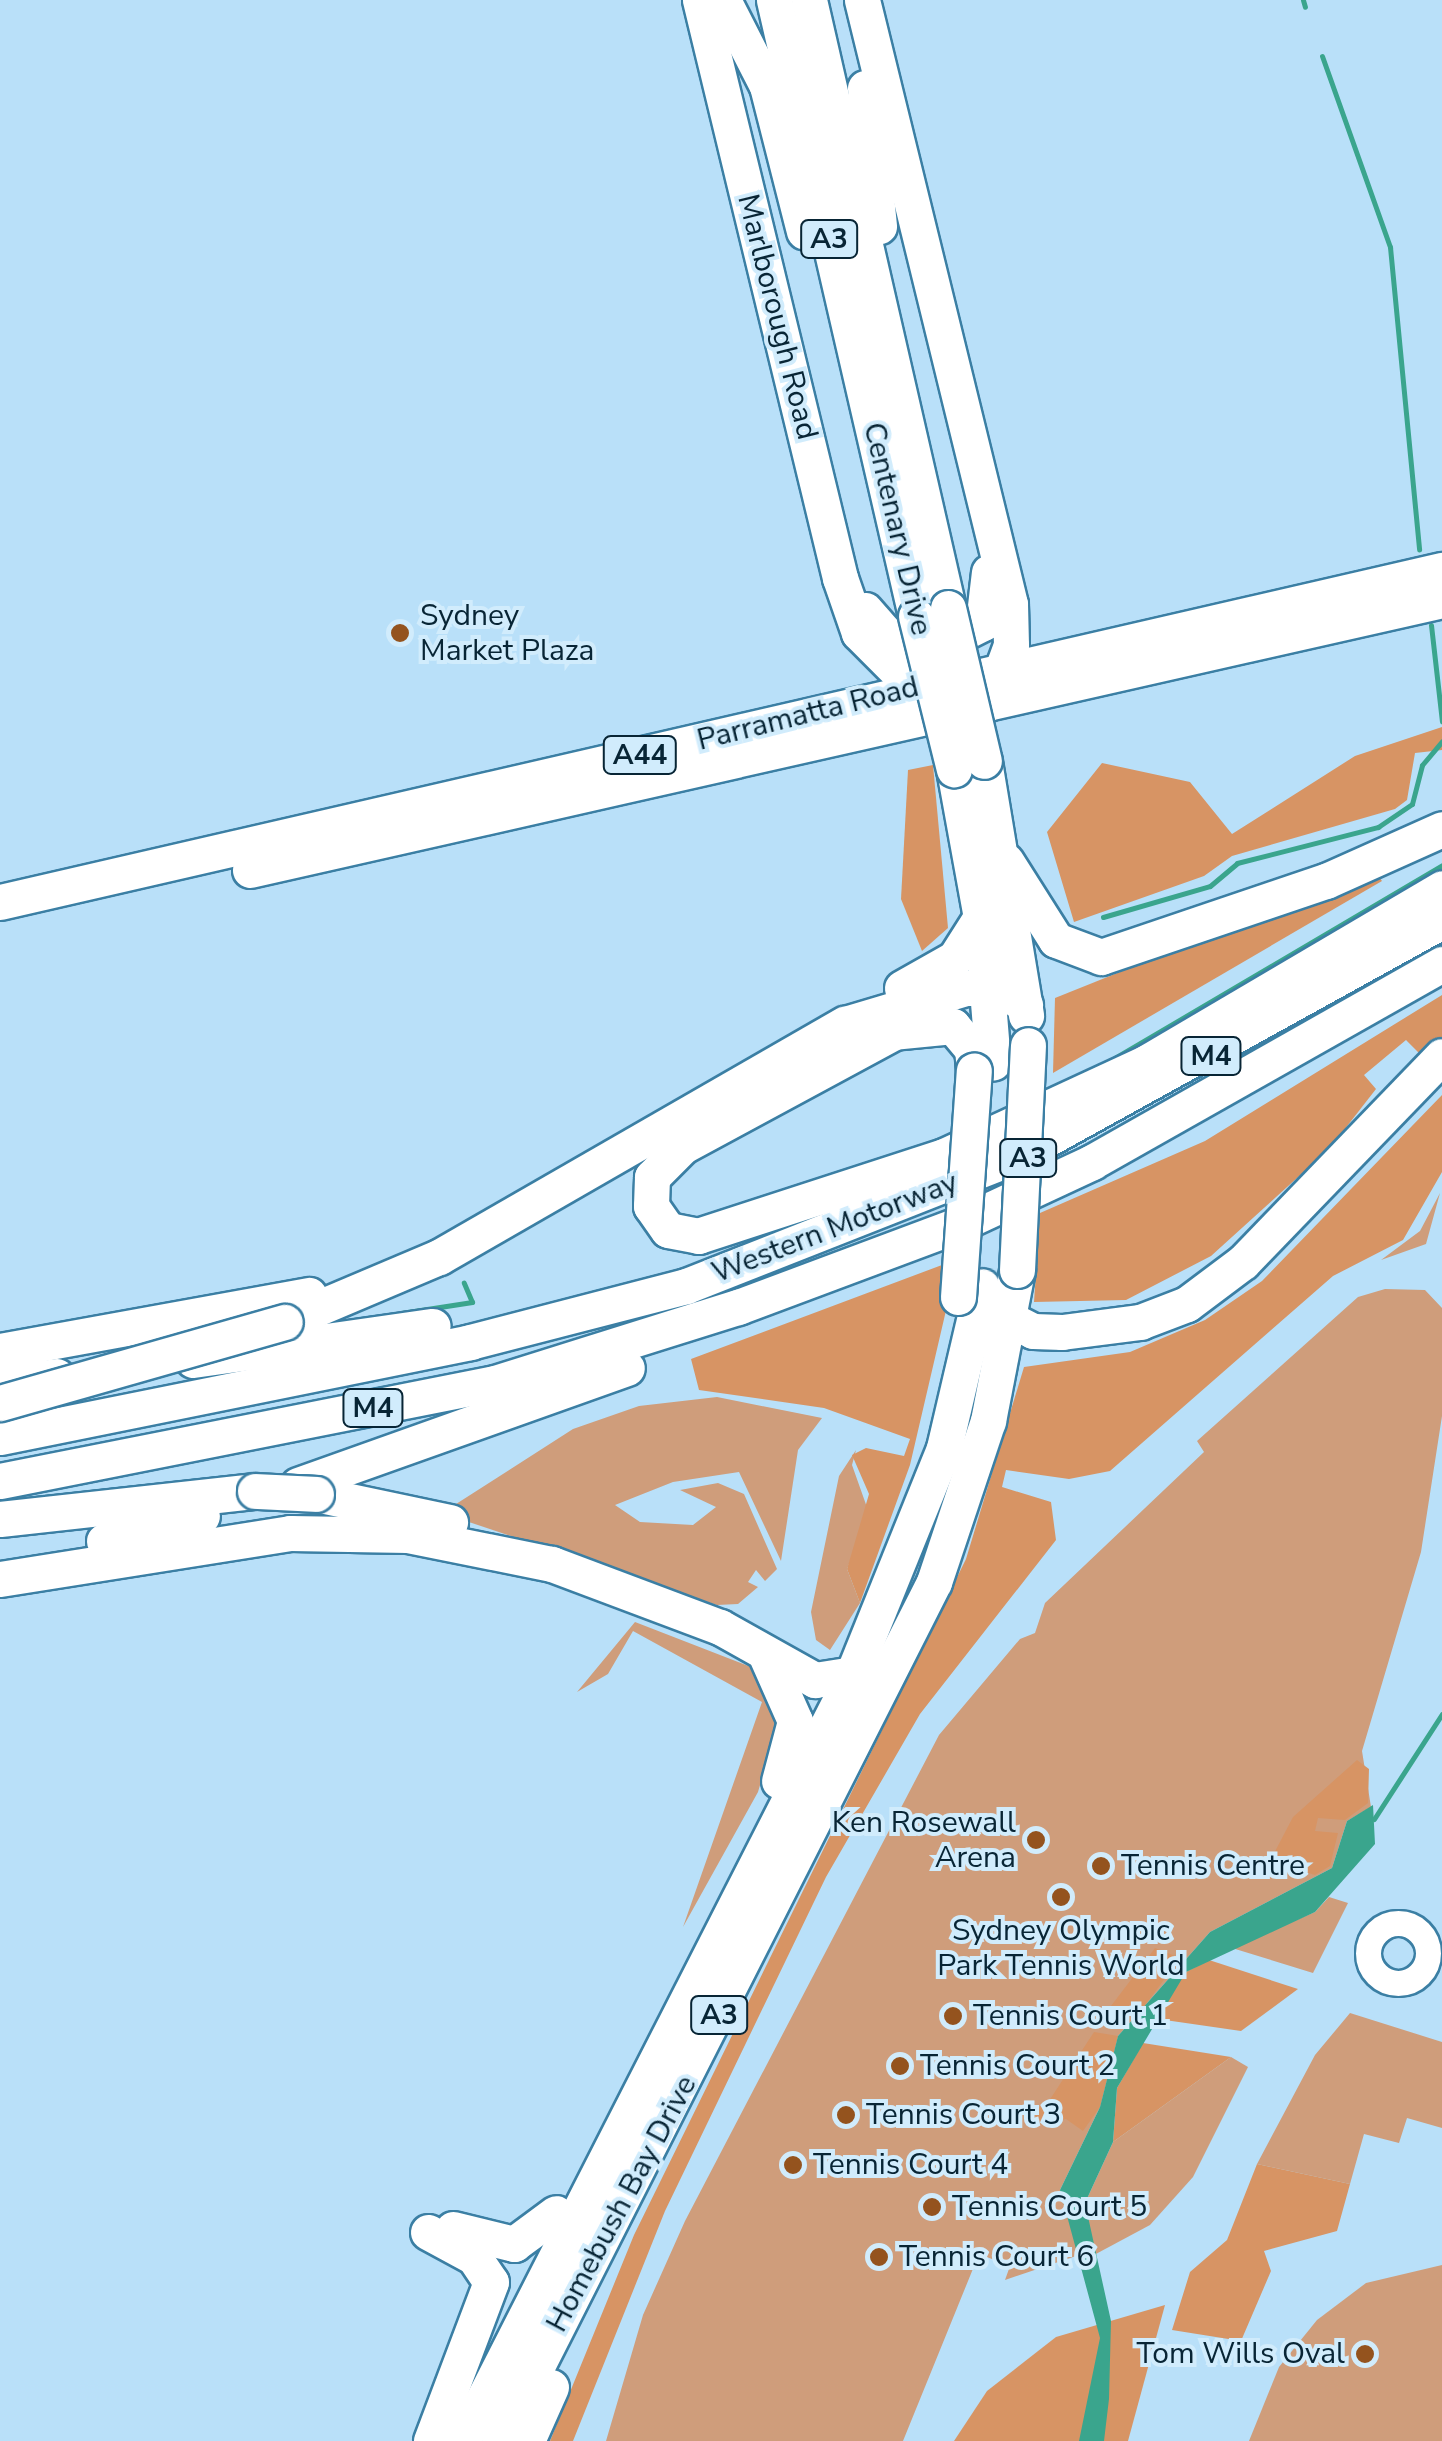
<!DOCTYPE html>
<html>
<head>
<meta charset="utf-8">
<style>
  body { margin:0 }
  #map { position:relative; width:1442px; height:2441px; overflow:hidden; background:#b9e0f9; font-family:"Nunito Sans",sans-serif }
  div>[style] { position:absolute }
  [style*='--x'] { left:calc(var(--x)*1px); top:calc(var(--y)*1px); width:calc(var(--w)*1px); rotate:calc(var(--a)*1deg) }
  .green>* { inset:0; background:#cf9d7b }
  .forest>* { inset:0; background:#d79464 }
  .water>* { inset:0; background:#3aa58d }
  .stream>* { height:5px; margin:-2.5px; padding:0 2.5px; transform-origin:2.5px; border-radius:2.5px; background:#3aa58d }
  .roads { filter:drop-shadow(2px 0 #3b7fa4) drop-shadow(-2px 0 #3b7fa4) drop-shadow(0 2px #3b7fa4) drop-shadow(0 -2px #3b7fa4) }
  .minor>* { height:25px; margin:-12.5px; padding:0 12.5px; transform-origin:12.5px; border-radius:12.5px; background:#fff }
  .minor>.ring { margin:-12.5px; padding:0; box-sizing:content-box; background:none; border:25px solid #fff; border-radius:50% }
  .highway>* { height:35px; margin:-17.5px; padding:0 17.5px; transform-origin:17.5px; border-radius:17.5px; background:#fff }
  .bridges { filter:drop-shadow(2px 0 #3b7fa4) drop-shadow(-2px 0 #3b7fa4) drop-shadow(0 2px #3b7fa4) drop-shadow(0 -2px #3b7fa4) }
  .highway-bridge>* { height:35px; margin:-17.5px; padding:0 17.5px; transform-origin:17.5px; border-radius:17.5px; background:#fff }
  .dots>* { width:28px; height:28px; translate:-50% -50%; box-sizing:border-box; border:5px solid #d1ecfc; border-radius:50% }
  span { translate:-50% -50%; white-space:nowrap; text-align:center; line-height:1.15; -webkit-text-stroke:8px #d1ecfc; paint-order:stroke }
  .shield-label span { padding:2px 8px; background:#d1ecfc; border:2px solid; border-radius:8px; -webkit-text-stroke-width:0 }
  .shield-label { font-size:28px; color:#082535; font-weight:700 }
  .street-label { font-size:30px; color:#082535 }
  .poi-label { font-size:30px; color:#082535 }
  .left { translate:0 -50%; text-align:left }
  .right { translate:-100% -50%; text-align:right }
</style>
</head>
<body>
<div id="map">
  <div class="green">
    <i style="clip-path:polygon(1440px 1193px,1426px 1244px,1381px 1260px,1420px 1231px)"></i>
    <i style="clip-path:polygon(1385px 1289px,1425px 1290px,1442px 1308px,1442px 1416px,1421px 1552px,1362px 1751px,1371px 1807px,1347px 1821px,1332px 1868px,1210px 1932px,1118px 2036px,1100px 2107px,1060px 2190px,1079px 2255px,1005px 2280px,1010px 2266px,979px 2254px,903px 2441px,606px 2441px,643px 2315px,685px 2221px,939px 1735px,1020px 1639px,1035px 1633px,1045px 1603px,1204px 1452px,1197px 1441px,1358px 1297px)"></i>
    <i style="clip-path:polygon(717px 1397px,822px 1418px,798px 1450px,781px 1561px,739px 1472px,673px 1482px,615px 1505px,640px 1522px,693px 1525px,716px 1507px,680px 1490px,718px 1483px,744px 1494px,777px 1569px,765px 1581px,756px 1570px,748px 1582px,758px 1587px,738px 1604px,717px 1605px,442px 1513px,573px 1429px,639px 1406px)"></i>
    <i style="clip-path:polygon(856px 1450px,852px 1465px,869px 1513px,847px 1569px,860px 1603px,830px 1650px,816px 1640px,811px 1612px,839px 1476px)"></i>
    <i style="clip-path:polygon(635px 1622px,751px 1667px,778px 1723px,758px 1792px,683px 1927px,762px 1702px,633px 1631px,608px 1674px,577px 1692px)"></i>
    <i style="clip-path:polygon(1329px 1897px,1348px 1903px,1313px 1973px,1232px 1948px,1315px 1912px)"></i>
    <i style="clip-path:polygon(1350px 2013px,1442px 2042px,1442px 2128px,1407px 2118px,1399px 2143px,1364px 2134px,1350px 2184px,1257px 2164px,1315px 2055px)"></i>
    <i style="clip-path:polygon(1231px 2057px,1248px 2067px,1193px 2177px,1150px 2225px,1094px 2255px,1085px 2203px,1113px 2142px)"></i>
    <i style="clip-path:polygon(1442px 2265px,1442px 2441px,1249px 2441px,1279px 2367px,1317px 2320px,1366px 2283px)"></i>
  </div>
  <div class="forest">
    <i style="clip-path:polygon(1442px 727px,1442px 750px,1415px 753px,1407px 800px,1395px 809px,1232px 856px,1204px 876px,1074px 922px,1047px 832px,1102px 763px,1190px 782px,1232px 834px,1355px 756px)"></i>
    <i style="clip-path:polygon(933px 765px,948px 928px,922px 951px,901px 899px,908px 770px)"></i>
    <i style="clip-path:polygon(1374px 870px,1382px 881px,1053px 1073px,1055px 998px)"></i>
    <i style="clip-path:polygon(1442px 995px,1442px 1037px,1421px 1055px,1406px 1040px,1364px 1075px,1376px 1089px,1330px 1148px,1211px 1256px,1126px 1300px,1034px 1302px,1040px 1213px,1205px 1141px)"></i>
    <i style="clip-path:polygon(1442px 1095px,1442px 1172px,1403px 1240px,1333px 1276px,1110px 1471px,1069px 1479px,1006px 1470px,1002px 1487px,1051px 1502px,1056px 1540px,920px 1714px,826px 1877px,665px 2211px,573px 2441px,550px 2441px,634px 2235px,966px 1559px,1024px 1367px,1130px 1352px,1205px 1320px,1262px 1281px)"></i>
    <i style="clip-path:polygon(958px 1259px,910px 1465px,860px 1603px,847px 1569px,869px 1494px,852px 1455px,866px 1448px,904px 1456px,910px 1439px,824px 1408px,699px 1390px,691px 1359px)"></i>
    <i style="clip-path:polygon(1357px 1760px,1369px 1769px,1368px 1803px,1345px 1820px,1318px 1818px,1315px 1831px,1338px 1833px,1330px 1866px,1315px 1875px,1270px 1861px,1293px 1817px)"></i>
    <i style="clip-path:polygon(1155px 1948px,1180px 1958px,1138px 2015px,1111px 2006px)"></i>
    <i style="clip-path:polygon(1209px 1960px,1298px 1989px,1241px 2031px,1151px 2018px,1186px 1972px)"></i>
    <i style="clip-path:polygon(1094px 2032px,1118px 2036px,1100px 2107px,1083px 2131px,1066px 2119px,1043px 2122px,1026px 2108px,1045px 2107px)"></i>
    <i style="clip-path:polygon(1143px 2043px,1231px 2057px,1113px 2142px,1117px 2088px)"></i>
    <i style="clip-path:polygon(1257px 2164px,1350px 2184px,1337px 2231px,1264px 2251px,1271px 2271px,1241px 2341px,1172px 2330px,1190px 2272px,1227px 2240px)"></i>
    <i style="clip-path:polygon(1165px 2305px,1128px 2441px,954px 2441px,987px 2391px,1056px 2337px)"></i>
  </div>
  <div class="water">
    <i style="clip-path:polygon(1373px 1805px,1375px 1844px,1315px 1912px,1186px 1972px,1117px 2088px,1113px 2142px,1085px 2203px,1111px 2321px,1109px 2399px,1104px 2441px,1079px 2441px,1100px 2338px,1060px 2190px,1100px 2107px,1118px 2036px,1210px 1932px,1332px 1868px,1347px 1821px)"></i>
  </div>
  <div class="stream">
    <i style="--x:1303;--y:0;--w:7;--a:74"></i>
    <i style="--x:1322;--y:56;--w:203;--a:70.4"></i>
    <i style="--x:1390;--y:247;--w:304;--a:84.5"></i>
    <i style="--x:1431;--y:625;--w:97;--a:83.5"></i>
    <i style="--x:1103;--y:917;--w:111;--a:-16.2"></i>
    <i style="--x:1210;--y:886;--w:35;--a:-40"></i>
    <i style="--x:1237;--y:863;--w:146;--a:-14.3"></i>
    <i style="--x:1378;--y:827;--w:41;--a:-34.1"></i>
    <i style="--x:1412;--y:804;--w:40;--a:-75.6"></i>
    <i style="--x:1422;--y:765;--w:31;--a:-50"></i>
    <i style="--x:1113;--y:1059;--w:382;--a:-30.5"></i>
    <i style="--x:401;--y:1313;--w:72;--a:-8.8"></i>
    <i style="--x:472;--y:1302;--w:21;--a:-113"></i>
    <i style="--x:1374;--y:1819;--w:125;--a:-57.1"></i>
  </div>
  <div class="roads">
    <div class="minor">
      <i class="ring" style="left:1368px;top:1923px;width:35px;height:35px"></i>
    </div>
    <div class="highway">
      <i style="--x:700;--y:0;--w:595;--a:76.38"></i>
      <i style="--x:840;--y:578;--w:58;--a:70.9"></i>
      <i style="--x:859;--y:633;--w:91;--a:45"></i>
      <i style="--x:723;--y:0;--w:97;--a:62.9"></i>
      <i style="--x:767;--y:86;--w:150;--a:75.7"></i>
      <i style="--x:774;--y:0;--w:632;--a:77.02"></i>
      <i style="--x:809;--y:0;--w:624;--a:77.12"></i>
      <i style="--x:862;--y:0;--w:622;--a:76.23"></i>
      <i style="--x:1010;--y:604;--w:41;--a:88.6"></i>
      <i style="--x:1011;--y:645;--w:40;--a:110.2"></i>
      <i style="--x:865;--y:88;--w:139;--a:84.2"></i>
      <i style="--x:865;--y:610;--w:43;--a:48.8"></i>
      <i style="--x:893;--y:642;--w:48;--a:2.4"></i>
      <i style="--x:941;--y:644;--w:47;--a:-26.6"></i>
      <i style="--x:983;--y:623;--w:51;--a:-83.3"></i>
      <i style="--x:984;--y:761;--w:258;--a:80.6"></i>
      <i style="--x:954;--y:769;--w:150;--a:79.7"></i>
      <i style="--x:981;--y:917;--w:146;--a:85.3"></i>
      <i style="--x:1006;--y:861;--w:93;--a:57.7"></i>
      <i style="--x:1056;--y:940;--w:48;--a:20.7"></i>
      <i style="--x:1101;--y:957;--w:237;--a:-18.7"></i>
      <i style="--x:1326;--y:881;--w:127;--a:-24.1"></i>
      <i style="--x:250;--y:870;--w:1222;--a:-12.76"></i>
      <i style="--x:0;--y:902;--w:1480;--a:-12.97"></i>
      <i style="--x:902;--y:988;--w:61;--a:-29.5"></i>
      <i style="--x:955;--y:958;--w:49;--a:-57.6"></i>
      <i style="--x:974;--y:1071;--w:22;--a:-95"></i>
      <i style="--x:972;--y:1049;--w:30;--a:-130"></i>
      <i style="--x:953;--y:1026;--w:59;--a:174.2"></i>
      <i style="--x:894;--y:1032;--w:240;--a:151.6"></i>
      <i style="--x:683;--y:1146;--w:44;--a:135"></i>
      <i style="--x:652;--y:1177;--w:29;--a:92"></i>
      <i style="--x:651;--y:1206;--w:29;--a:55"></i>
      <i style="--x:668;--y:1230;--w:31;--a:11"></i>
      <i style="--x:698;--y:1236;--w:259;--a:-18"></i>
      <i style="--x:944;--y:1156;--w:224;--a:-24.8"></i>
      <i style="--x:1147;--y:1062;--w:342;--a:-30.5"></i>
      <i style="--x:992;--y:1310;--w:46;--a:27.1"></i>
      <i style="--x:1033;--y:1331;--w:29;--a:2"></i>
      <i style="--x:1062;--y:1332;--w:79;--a:-7.3"></i>
      <i style="--x:1140;--y:1322;--w:50;--a:-21"></i>
      <i style="--x:1187;--y:1304;--w:70;--a:-36.9"></i>
      <i style="--x:1243;--y:1262;--w:286;--a:-46"></i>
      <i style="--x:285;--y:1322;--w:167;--a:-22.9"></i>
      <i style="--x:439;--y:1257;--w:468;--a:-29.9"></i>
      <i style="--x:845;--y:1024;--w:126;--a:-16.6"></i>
      <i style="--x:966;--y:988;--w:32;--a:0"></i>
      <i style="--x:998;--y:988;--w:32;--a:32"></i>
      <i style="--x:0;--y:1351;--w:314;--a:-10.3"></i>
      <i style="--x:193;--y:1360;--w:242;--a:-8.1"></i>
      <i style="--x:0;--y:1383;--w:57;--a:-7"></i>
      <i style="--x:0;--y:1437;--w:480;--a:-11.4"></i>
      <i style="--x:470;--y:1342;--w:223;--a:-14.5"></i>
      <i style="--x:686;--y:1286;--w:357;--a:-21.5"></i>
      <i style="--x:1018;--y:1155;--w:484;--a:-28.9"></i>
      <i style="--x:0;--y:1481;--w:505;--a:-11.2"></i>
      <i style="--x:495;--y:1383;--w:255;--a:-17.4"></i>
      <i style="--x:738;--y:1307;--w:232;--a:-20.5"></i>
      <i style="--x:955;--y:1226;--w:151;--a:-25"></i>
      <i style="--x:1092;--y:1162;--w:402;--a:-29.5"></i>
      <i style="--x:298;--y:1485;--w:349;--a:-19.6"></i>
      <i style="--x:316;--y:1494;--w:137;--a:11.8"></i>
      <i style="--x:0;--y:1519;--w:257;--a:-6.3"></i>
      <i style="--x:104;--y:1541;--w:101;--a:-14.3"></i>
      <i style="--x:0;--y:1579;--w:294;--a:-9"></i>
      <i style="--x:290;--y:1533;--w:118;--a:1"></i>
      <i style="--x:408;--y:1535;--w:147;--a:11.4"></i>
      <i style="--x:552;--y:1564;--w:179;--a:20.6"></i>
      <i style="--x:720;--y:1627;--w:109;--a:29.2"></i>
      <i style="--x:815;--y:1680;--w:37;--a:-9"></i>
      <i style="--x:767;--y:1658;--w:69;--a:66"></i>
      <i style="--x:795;--y:1721;--w:62;--a:104.9"></i>
      <i style="--x:453;--y:2229;--w:63;--a:13.8"></i>
      <i style="--x:514;--y:2244;--w:52;--a:-36.4"></i>
      <i style="--x:428;--y:2232;--w:52;--a:28.5"></i>
      <i style="--x:474;--y:2257;--w:30;--a:56"></i>
      <i style="--x:491;--y:2282;--w:170;--a:110.7"></i>
      <i style="--x:462;--y:2441;--w:853;--a:-62.95"></i>
      <i style="--x:850;--y:1681;--w:251;--a:-68"></i>
      <i style="--x:944;--y:1448;--w:166;--a:-76.8"></i>
      <i style="--x:499;--y:2441;--w:963;--a:-63.14"></i>
      <i style="--x:934;--y:1582;--w:170;--a:-71.5"></i>
      <i style="--x:988;--y:1421;--w:154;--a:-79.1"></i>
      <i style="--x:527;--y:2441;--w:59;--a:-66"></i>
    </div>
  </div>
  <div class="bridges">
    <div class="highway-bridge">
      <i style="--x:948;--y:608;--w:157;--a:76.8"></i>
      <i style="--x:916;--y:616;--w:158;--a:76.1"></i>
      <i style="--x:1017;--y:1270;--w:225;--a:-87.2"></i>
      <i style="--x:958;--y:1297;--w:227;--a:-86"></i>
      <i style="--x:0;--y:1403;--w:296;--a:-15.9"></i>
      <i style="--x:255;--y:1491;--w:61;--a:2.8"></i>
    </div>
  </div>
  <div class="dots">
    <i style="left:400px;top:633px;background:#94531e"></i>
    <i style="left:1036px;top:1840px;background:#94531e"></i>
    <i style="left:1101px;top:1866px;background:#94531e"></i>
    <i style="left:1061px;top:1897px;background:#94531e"></i>
    <i style="left:953px;top:2016px;background:#94531e"></i>
    <i style="left:900px;top:2066px;background:#94531e"></i>
    <i style="left:846px;top:2115px;background:#94531e"></i>
    <i style="left:793px;top:2165px;background:#94531e"></i>
    <i style="left:932px;top:2207px;background:#94531e"></i>
    <i style="left:879px;top:2257px;background:#94531e"></i>
    <i style="left:1365px;top:2354px;background:#94531e"></i>
  </div>
  <div class="shield-label">
    <span style="left:829px;top:239px">A3</span>
    <span style="left:640px;top:755px">A44</span>
    <span style="left:1211px;top:1056px">M4</span>
    <span style="left:1028px;top:1158px">A3</span>
    <span style="left:373px;top:1408px">M4</span>
    <span style="left:719px;top:2015px">A3</span>
  </div>
  <div class="street-label">
    <span style="left:777px;top:317px;rotate:76deg">Marlborough Road</span>
    <span style="left:897px;top:529px;rotate:77deg">Centenary Drive</span>
    <span style="left:808px;top:714px;rotate:-14deg">Parramatta Road</span>
    <span style="left:835px;top:1228px;rotate:-21deg">Western Motorway</span>
    <span style="left:622px;top:2204px;rotate:-62deg">Homebush Bay Drive</span>
  </div>
  <div class="poi-label">
    <span class="left" style="left:420px;top:633px">Sydney<br>Market Plaza</span>
    <span class="right" style="left:1016px;top:1840px">Ken Rosewall<br>Arena</span>
    <span class="left" style="left:1121px;top:1866px">Tennis Centre</span>
    <span style="left:1061px;top:1948px">Sydney Olympic<br>Park Tennis World</span>
    <span class="left" style="left:973px;top:2016px">Tennis Court 1</span>
    <span class="left" style="left:920px;top:2066px">Tennis Court 2</span>
    <span class="left" style="left:866px;top:2115px">Tennis Court 3</span>
    <span class="left" style="left:813px;top:2165px">Tennis Court 4</span>
    <span class="left" style="left:952px;top:2207px">Tennis Court 5</span>
    <span class="left" style="left:899px;top:2257px">Tennis Court 6</span>
    <span class="right" style="left:1345px;top:2354px">Tom Wills Oval</span>
  </div>
</div>
</body>
</html>
